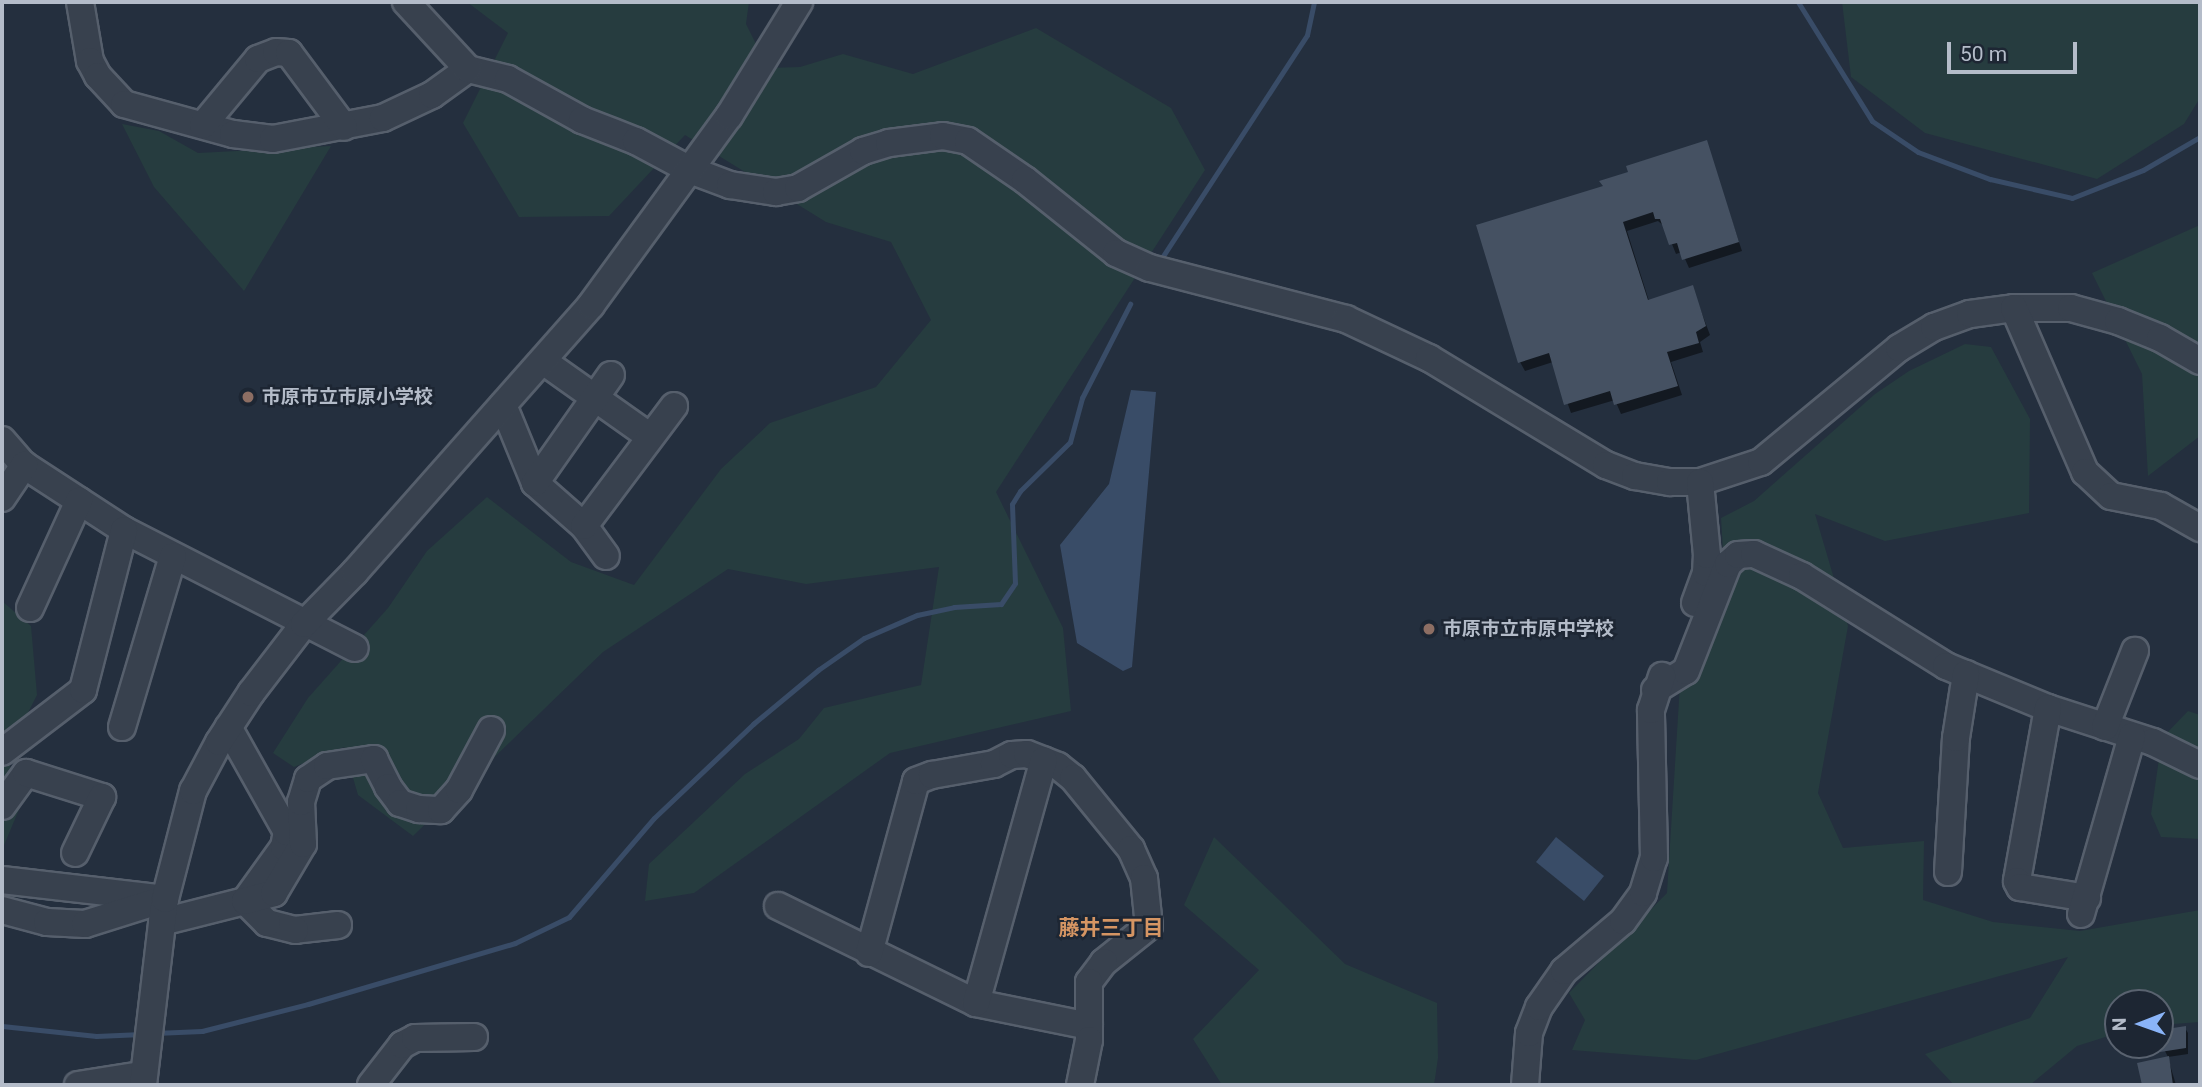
<!DOCTYPE html>
<html>
<head>
<meta charset="utf-8">
<style>
  body { margin:0 }
  #map { position:relative; width:2202px; height:1087px; overflow:hidden; background:#242f3e; font-family:Roboto,"Noto Sans JP",sans-serif }
  div>[style] { position:absolute }
  [style*='--x'] { left:calc(var(--x)*1px); top:calc(var(--y)*1px); width:calc(var(--w)*1px); rotate:calc(var(--a)*1deg) }
  .green>* { inset:0; background:#263c3f }
  .water>* { inset:0; background:#394c67 }
  .shadow>* { inset:0; background:#0007 }
  .stream>* { height:5px; margin:-2.5px; padding:0 2.5px; transform-origin:2.5px; border-radius:2.5px; background:#394c67 }
  .building>* { inset:0; background:#455162 }
  .roads { filter:drop-shadow(2px 0 #565f6c) drop-shadow(-2px 0 #565f6c) drop-shadow(0 2px #565f6c) drop-shadow(0 -2px #565f6c) }
  .minor>* { height:26px; margin:-13px; padding:0 13px; transform-origin:13px; border-radius:13px; background:#38414e }
  .dots>* { width:19px; height:19px; translate:-50% -50%; box-sizing:border-box; border:4px solid #1d2633; border-radius:50% }
  span { translate:-50% -50%; white-space:nowrap; text-align:center; line-height:1.15; -webkit-text-stroke:5px #1d2633; paint-order:stroke }
  .poi-label { font-size:19px; color:#b4bcc9; font-weight:700 }
  .left { translate:0 -50%; text-align:left }
  .neighbourhood-label { font-size:21px; color:#d59563; font-weight:700 }
  .frame { position:absolute; inset:0; border:4px solid #b4bcc9; pointer-events:none }
  .north { position:absolute; left:2104px; top:989px; width:70px; height:70px; box-sizing:border-box; background:#1d2633; border:2px solid #59626f; border-radius:50%; rotate:269deg; font-size:19px; font-weight:700; line-height:28px; text-align:center; color:#b4bcc9 }
  .north::after { content:''; display:block; margin:auto; width:24px; height:32px; background:#8ab4f8; clip-path:polygon(50% 0,100% 100%,50% 72%,0 100%) }
  .scale { position:absolute; left:1947px; top:42px; width:130px; height:32px; box-sizing:border-box; border:4px solid #b4bcc9; border-top:0; padding-left:9px; font-size:21px; line-height:24px; white-space:nowrap; color:#b4bcc9; -webkit-text-stroke:5px #1d2633; paint-order:stroke }
</style>
</head>
<body>
<div id="map">
  <div class="green">
    <i style="clip-path:polygon(467px 2px,749px 2px,746px 24px,768px 68px,800px 67px,843px 54px,913px 74px,1036px 28px,1171px 108px,1205px 170px,996px 492px,1063px 628px,1071px 711px,890px 753px,694px 893px,645px 901px,649px 864px,745px 774px,799px 739px,824px 708px,921px 685px,939px 567px,806px 584px,728px 569px,603px 652px,413px 836px,358px 795px,344px 747px,294px 767px,273px 753px,308px 698px,388px 608px,427px 551px,487px 497px,571px 562px,634px 585px,721px 469px,770px 423px,876px 387px,931px 320px,891px 242px,826px 222px,685px 135px,609px 216px,519px 217px,463px 123px,508px 33px)"></i>
    <i style="clip-path:polygon(1842px 2px,2200px 2px,2200px 98px,2184px 124px,2097px 179px,1925px 133px,1851px 77px)"></i>
    <i style="clip-path:polygon(122px 124px,159px 131px,198px 153px,331px 146px,244px 291px,154px 187px)"></i>
    <i style="clip-path:polygon(2200px 225px,2200px 436px,2148px 476px,2142px 374px,2092px 273px)"></i>
    <i style="clip-path:polygon(1965px 344px,1991px 347px,2030px 419px,2029px 513px,1885px 541px,1815px 514px,1848px 626px,1818px 793px,1843px 848px,1924px 841px,1923px 900px,1993px 922px,2080px 931px,2200px 910px,2200px 1022px,2160px 1025px,2160px 1003px,2118px 1003px,2118px 1033px,2077px 1046px,2030px 1085px,1954px 1085px,1925px 1054px,2030px 1018px,2068px 957px,1696px 1060px,1572px 1050px,1585px 1020px,1569px 993px,1667px 893px,1682px 652px,1723px 551px,1721px 518px,1754px 501px,1875px 394px,1909px 371px)"></i>
    <i style="clip-path:polygon(2px 601px,31px 626px,37px 695px,6px 756px,23px 800px,2px 850px)"></i>
    <i style="clip-path:polygon(2188px 711px,2200px 715px,2200px 839px,2161px 837px,2151px 814px,2162px 738px)"></i>
    <i style="clip-path:polygon(1214px 837px,1345px 964px,1437px 1003px,1438px 1058px,1434px 1085px,1222px 1085px,1193px 1039px,1259px 970px,1184px 905px)"></i>
  </div>
  <div class="water">
    <i style="clip-path:polygon(1131px 390px,1156px 392px,1132px 667px,1123px 671px,1077px 643px,1060px 545px,1109px 484px)"></i>
    <i style="clip-path:polygon(1556px 837px,1604px 876px,1584px 901px,1536px 862px)"></i>
  </div>
  <div class="shadow">
    <i style="clip-path:polygon(1706px 143px,1742px 251px,1689px 268px,1682px 252px,1676px 254px,1665px 227px,1658px 221px,1627px 231px,1649px 301px,1692px 287px,1710px 335px,1700px 342px,1703px 352px,1671px 362px,1682px 395px,1621px 414px,1615px 400px,1571px 413px,1553px 362px,1525px 371px,1520px 362px,1605px 188px,1630px 173px)"></i>
    <i style="clip-path:polygon(2185px 1028px,2188px 1033px,2188px 1054px,2168px 1057px,2165px 1051px)"></i>
    <i style="clip-path:polygon(2168px 1058px,2176px 1085px,2146px 1085px,2139px 1065px)"></i>
  </div>
  <div class="stream">
    <i style="--x:1798;--y:2;--w:140;--a:58.1"></i>
    <i style="--x:1872;--y:121;--w:55;--a:34"></i>
    <i style="--x:1918;--y:152;--w:77;--a:20.6"></i>
    <i style="--x:1990;--y:179;--w:84;--a:13"></i>
    <i style="--x:2072;--y:198;--w:76;--a:-21.5"></i>
    <i style="--x:2143;--y:170;--w:64;--a:-30.2"></i>
    <i style="--x:1161;--y:259;--w:267;--a:-56.9"></i>
    <i style="--x:1307;--y:35;--w:34;--a:-78"></i>
    <i style="--x:2;--y:1026;--w:95;--a:6.1"></i>
    <i style="--x:96;--y:1036;--w:46;--a:-2.5"></i>
    <i style="--x:155;--y:1033;--w:47;--a:-2.4"></i>
    <i style="--x:202;--y:1031;--w:109;--a:-14.3"></i>
    <i style="--x:308;--y:1004;--w:216;--a:-16.4"></i>
    <i style="--x:515;--y:943;--w:60;--a:-25.7"></i>
    <i style="--x:569;--y:917;--w:130;--a:-49.4"></i>
    <i style="--x:654;--y:818;--w:137;--a:-43.5"></i>
    <i style="--x:753;--y:724;--w:85;--a:-39.7"></i>
    <i style="--x:818;--y:670;--w:56;--a:-34.8"></i>
    <i style="--x:864;--y:638;--w:58;--a:-23.5"></i>
    <i style="--x:917;--y:615;--w:38;--a:-12"></i>
    <i style="--x:954;--y:607;--w:47;--a:-3.7"></i>
    <i style="--x:1001;--y:604;--w:25;--a:-56"></i>
    <i style="--x:1015;--y:583;--w:79;--a:-92.2"></i>
    <i style="--x:1012;--y:504;--w:15;--a:-58"></i>
    <i style="--x:1020;--y:491;--w:70;--a:-44.4"></i>
    <i style="--x:1070;--y:442;--w:46;--a:-74.7"></i>
    <i style="--x:1082;--y:398;--w:106;--a:-62.9"></i>
  </div>
  <div class="building">
    <i style="clip-path:polygon(1707px 140px,1739px 242px,1682px 260px,1677px 243px,1669px 245px,1660px 219px,1655px 219px,1653px 212px,1623px 222px,1648px 300px,1693px 285px,1706px 326px,1696px 332px,1699px 343px,1667px 352px,1678px 386px,1614px 405px,1610px 391px,1564px 405px,1549px 353px,1518px 363px,1476px 225px,1603px 186px,1599px 181px,1628px 172px,1626px 166px)"></i>
    <i style="clip-path:polygon(2186px 1026px,2186px 1048px,2160px 1052px,2160px 1030px)"></i>
    <i style="clip-path:polygon(2169px 1056px,2173px 1085px,2142px 1085px,2137px 1063px)"></i>
  </div>
  <div class="roads">
    <div class="minor">
      <i style="--x:80;--y:2;--w:60;--a:80.4"></i>
      <i style="--x:90;--y:61;--w:17;--a:62"></i>
      <i style="--x:98;--y:76;--w:38;--a:47"></i>
      <i style="--x:124;--y:104;--w:113;--a:15.4"></i>
      <i style="--x:233;--y:134;--w:40;--a:7.1"></i>
      <i style="--x:273;--y:139;--w:112;--a:-10.8"></i>
      <i style="--x:383;--y:118;--w:54;--a:-25.1"></i>
      <i style="--x:432;--y:95;--w:44;--a:-35.8"></i>
      <i style="--x:468;--y:69;--w:41;--a:14"></i>
      <i style="--x:508;--y:79;--w:85;--a:29"></i>
      <i style="--x:582;--y:120;--w:58;--a:21.3"></i>
      <i style="--x:636;--y:141;--w:61;--a:28.2"></i>
      <i style="--x:690;--y:170;--w:43;--a:20.6"></i>
      <i style="--x:730;--y:185;--w:47;--a:8.7"></i>
      <i style="--x:776;--y:192;--w:22;--a:-10"></i>
      <i style="--x:798;--y:188;--w:75;--a:-29.6"></i>
      <i style="--x:863;--y:151;--w:27;--a:-17"></i>
      <i style="--x:889;--y:143;--w:54;--a:-7.4"></i>
      <i style="--x:943;--y:136;--w:25;--a:11"></i>
      <i style="--x:968;--y:141;--w:69;--a:34.4"></i>
      <i style="--x:1025;--y:180;--w:117;--a:38.7"></i>
      <i style="--x:1116;--y:253;--w:37;--a:24"></i>
      <i style="--x:1150;--y:268;--w:203;--a:14.6"></i>
      <i style="--x:1346;--y:319;--w:92;--a:25.2"></i>
      <i style="--x:1429;--y:358;--w:207;--a:31.2"></i>
      <i style="--x:1606;--y:465;--w:31;--a:21"></i>
      <i style="--x:1635;--y:476;--w:36;--a:10"></i>
      <i style="--x:1670;--y:482;--w:30;--a:0"></i>
      <i style="--x:1700;--y:482;--w:64;--a:-18.2"></i>
      <i style="--x:1761;--y:462;--w:179;--a:-39.6"></i>
      <i style="--x:1899;--y:348;--w:41;--a:-31"></i>
      <i style="--x:1934;--y:327;--w:38;--a:-20"></i>
      <i style="--x:1970;--y:314;--w:44;--a:-7.8"></i>
      <i style="--x:2014;--y:308;--w:57;--a:0"></i>
      <i style="--x:2071;--y:308;--w:49;--a:15.5"></i>
      <i style="--x:2118;--y:321;--w:45;--a:22"></i>
      <i style="--x:2160;--y:338;--w:46;--a:29.9"></i>
      <i style="--x:406;--y:2;--w:91;--a:47.2"></i>
      <i style="--x:203;--y:125;--w:86;--a:-50.2"></i>
      <i style="--x:258;--y:59;--w:19;--a:-21"></i>
      <i style="--x:276;--y:52;--w:13;--a:4"></i>
      <i style="--x:289;--y:53;--w:92;--a:53.4"></i>
      <i style="--x:2014;--y:308;--w:179;--a:66.6"></i>
      <i style="--x:2085;--y:472;--w:35;--a:43"></i>
      <i style="--x:2111;--y:496;--w:51;--a:11.3"></i>
      <i style="--x:2161;--y:506;--w:45;--a:29.4"></i>
      <i style="--x:543;--y:361;--w:130;--a:35.3"></i>
      <i style="--x:503;--y:405;--w:84;--a:67.7"></i>
      <i style="--x:535;--y:483;--w:65;--a:41.3"></i>
      <i style="--x:584;--y:526;--w:37;--a:54"></i>
      <i style="--x:2;--y:440;--w:33;--a:49"></i>
      <i style="--x:24;--y:465;--w:119;--a:33"></i>
      <i style="--x:124;--y:530;--w:259;--a:27.1"></i>
      <i style="--x:535;--y:483;--w:132;--a:-54.9"></i>
      <i style="--x:2;--y:498;--w:40;--a:-56"></i>
      <i style="--x:584;--y:526;--w:150;--a:-53.1"></i>
      <i style="--x:1695;--y:603;--w:32;--a:-70"></i>
      <i style="--x:1706;--y:573;--w:18;--a:-87"></i>
      <i style="--x:1707;--y:555;--w:73;--a:-95.5"></i>
      <i style="--x:30;--y:608;--w:118;--a:-65.4"></i>
      <i style="--x:1655;--y:690;--w:36;--a:-32"></i>
      <i style="--x:1686;--y:671;--w:115;--a:-68.6"></i>
      <i style="--x:1728;--y:564;--w:13;--a:-42"></i>
      <i style="--x:1738;--y:555;--w:16;--a:-4"></i>
      <i style="--x:1754;--y:554;--w:53;--a:24.6"></i>
      <i style="--x:1802;--y:576;--w:170;--a:32"></i>
      <i style="--x:1946;--y:666;--w:110;--a:22.4"></i>
      <i style="--x:2048;--y:708;--w:110;--a:17.9"></i>
      <i style="--x:2153;--y:742;--w:52;--a:26.1"></i>
      <i style="--x:2048;--y:708;--w:176;--a:100.2"></i>
      <i style="--x:2017;--y:881;--w:7;--a:63"></i>
      <i style="--x:2020;--y:887;--w:68;--a:9.3"></i>
      <i style="--x:122;--y:727;--w:178;--a:-73.4"></i>
      <i style="--x:2105;--y:727;--w:82;--a:-68.5"></i>
      <i style="--x:2;--y:752;--w:102;--a:-37.4"></i>
      <i style="--x:83;--y:690;--w:165;--a:-75.6"></i>
      <i style="--x:2;--y:806;--w:41;--a:-54"></i>
      <i style="--x:26;--y:773;--w:80;--a:17.5"></i>
      <i style="--x:102;--y:797;--w:62;--a:115.7"></i>
      <i style="--x:1948;--y:872;--w:134;--a:-86.6"></i>
      <i style="--x:1956;--y:738;--w:65;--a:-81.1"></i>
      <i style="--x:2;--y:880;--w:156;--a:6.6"></i>
      <i style="--x:778;--y:906;--w:220;--a:26.1"></i>
      <i style="--x:976;--y:1003;--w:115;--a:11.5"></i>
      <i style="--x:2;--y:910;--w:47;--a:14.9"></i>
      <i style="--x:47;--y:922;--w:38;--a:3"></i>
      <i style="--x:85;--y:924;--w:84;--a:-17.4"></i>
      <i style="--x:2081;--y:914;--w:185;--a:-74"></i>
      <i style="--x:162;--y:922;--w:86;--a:-14.2"></i>
      <i style="--x:245;--y:901;--w:67;--a:-54.2"></i>
      <i style="--x:284;--y:847;--w:15;--a:-79"></i>
      <i style="--x:287;--y:832;--w:120;--a:-119.3"></i>
      <i style="--x:338;--y:925;--w:43;--a:173.4"></i>
      <i style="--x:295;--y:930;--w:29;--a:-166"></i>
      <i style="--x:267;--y:923;--w:31;--a:-135"></i>
      <i style="--x:245;--y:901;--w:30;--a:-15"></i>
      <i style="--x:274;--y:893;--w:57;--a:-59.4"></i>
      <i style="--x:303;--y:844;--w:42;--a:-92.7"></i>
      <i style="--x:301;--y:802;--w:24;--a:-73"></i>
      <i style="--x:308;--y:779;--w:23;--a:-34"></i>
      <i style="--x:327;--y:766;--w:48;--a:-8.5"></i>
      <i style="--x:374;--y:759;--w:31;--a:63"></i>
      <i style="--x:388;--y:787;--w:20;--a:53"></i>
      <i style="--x:400;--y:803;--w:20;--a:18"></i>
      <i style="--x:419;--y:809;--w:22;--a:3"></i>
      <i style="--x:441;--y:810;--w:27;--a:-48"></i>
      <i style="--x:459;--y:790;--w:68;--a:-61.9"></i>
      <i style="--x:869;--y:953;--w:178;--a:-74.7"></i>
      <i style="--x:916;--y:781;--w:17;--a:-21"></i>
      <i style="--x:932;--y:775;--w:63;--a:-10.1"></i>
      <i style="--x:994;--y:764;--w:20;--a:-27"></i>
      <i style="--x:1012;--y:755;--w:15;--a:-4"></i>
      <i style="--x:1027;--y:754;--w:33;--a:21"></i>
      <i style="--x:1058;--y:766;--w:19;--a:39"></i>
      <i style="--x:1073;--y:778;--w:92;--a:50.8"></i>
      <i style="--x:1131;--y:849;--w:32;--a:66"></i>
      <i style="--x:1144;--y:878;--w:48;--a:84.1"></i>
      <i style="--x:1149;--y:926;--w:58;--a:141.3"></i>
      <i style="--x:1104;--y:962;--w:25;--a:127"></i>
      <i style="--x:1089;--y:982;--w:58;--a:90"></i>
      <i style="--x:1089;--y:1040;--w:46;--a:101.3"></i>
      <i style="--x:976;--y:1003;--w:252;--a:-74.4"></i>
      <i style="--x:78;--y:1085;--w:65;--a:-8.9"></i>
      <i style="--x:143;--y:1085;--w:187;--a:-83.3"></i>
      <i style="--x:165;--y:899;--w:112;--a:-75.5"></i>
      <i style="--x:193;--y:791;--w:55;--a:-62"></i>
      <i style="--x:219;--y:742;--w:59;--a:-56.9"></i>
      <i style="--x:251;--y:693;--w:87;--a:-52.5"></i>
      <i style="--x:304;--y:624;--w:73;--a:-45.6"></i>
      <i style="--x:355;--y:572;--w:356;--a:-48.5"></i>
      <i style="--x:591;--y:305;--w:234;--a:-53.9"></i>
      <i style="--x:729;--y:116;--w:134;--a:-58.4"></i>
      <i style="--x:371;--y:1085;--w:51;--a:-52.2"></i>
      <i style="--x:402;--y:1045;--w:15;--a:-28"></i>
      <i style="--x:415;--y:1038;--w:59;--a:-1"></i>
      <i style="--x:1525;--y:1085;--w:52;--a:-85.6"></i>
      <i style="--x:1529;--y:1033;--w:28;--a:-69"></i>
      <i style="--x:1539;--y:1007;--w:44;--a:-55.2"></i>
      <i style="--x:1564;--y:971;--w:77;--a:-40.3"></i>
      <i style="--x:1623;--y:921;--w:34;--a:-54"></i>
      <i style="--x:1643;--y:893;--w:37;--a:-73"></i>
      <i style="--x:1654;--y:858;--w:148;--a:-91.2"></i>
      <i style="--x:1651;--y:710;--w:36;--a:-72"></i>
    </div>
  </div>
  <div class="dots">
    <i style="left:248px;top:397px;background:#8d6e63"></i>
    <i style="left:1429px;top:629px;background:#8d6e63"></i>
  </div>
  <div class="poi-label">
    <span class="left" style="left:262px;top:397px">市原市立市原小学校</span>
    <span class="left" style="left:1443px;top:629px">市原市立市原中学校</span>
  </div>
  <div class="neighbourhood-label">
    <span style="left:1111px;top:928px">藤井三丁目</span>
  </div>
  <div class="frame"></div>
  <div class="north">N</div>
  <div class="scale">50 m</div>
</div>
</body>
</html>
